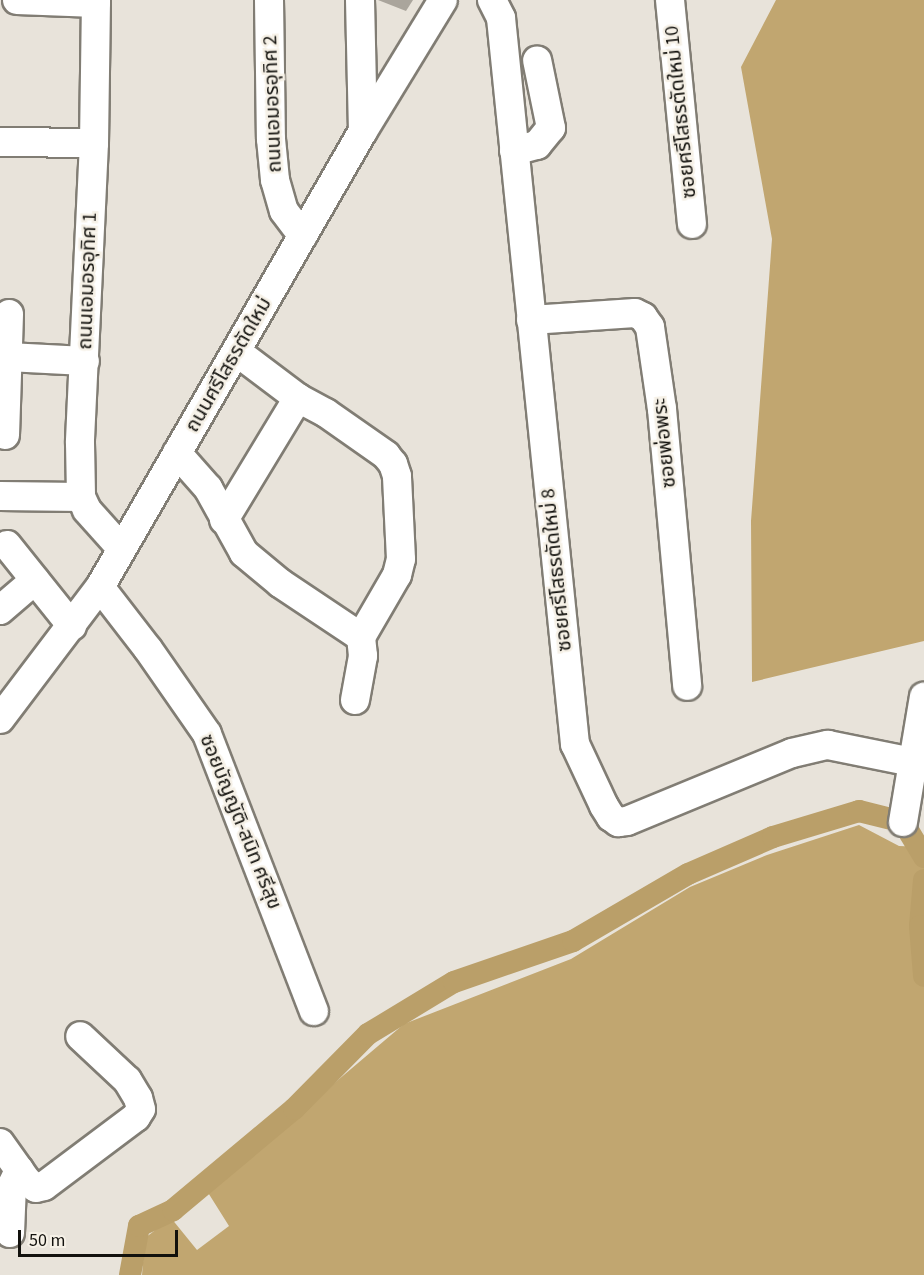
<!DOCTYPE html>
<html>
<head>
<meta charset="utf-8">
<style>
  body { margin:0 }
  #map { position:relative; width:924px; height:1275px; overflow:hidden; background:#e8e3da; font-family:"Source Sans 3","Noto Sans Thai",sans-serif }
  div>[style] { position:absolute }
  [style*='--x'] { left:calc(var(--x)*1px); top:calc(var(--y)*1px); width:calc(var(--w)*1px); rotate:calc(var(--a)*1deg) }
  .forest>* { inset:0; background:#c1a670 }
  .canal>* { height:22px; margin:-11px; padding:0 11px; transform-origin:11px; border-radius:11px; background:#ba9f69 }
  .building>* { inset:0; background:#aaa59c }
  .roads { filter:drop-shadow(2px 0 #817d74) drop-shadow(-2px 0 #817d74) drop-shadow(0 2px #817d74) drop-shadow(0 -2px #817d74) }
  .minor>* { height:28px; margin:-14px; padding:0 14px; transform-origin:14px; border-radius:14px; background:#fff }
  span { translate:-50% -50%; white-space:nowrap; text-align:center; line-height:1.15; -webkit-text-stroke:5px #f6f1e7; paint-order:stroke }
  .street-label { font-size:20px; color:#12110d }
  .scale { position:absolute; left:18px; top:1230px; width:160px; height:27px; box-sizing:border-box; border:3px solid #12110d; border-top:0; padding-left:8px; font-size:18px; line-height:21px; white-space:nowrap; color:#12110d; -webkit-text-stroke:4px #f6f1e7; paint-order:stroke }
</style>
</head>
<body>
<div id="map">
  <div class="forest">
    <i style="clip-path:polygon(776px 0,924px 0,924px 641px,752px 682px,751px 521px,772px 239px,741px 67px)"></i>
    <i style="clip-path:polygon(859px 825px,899px 846px,924px 847px,924px 1275px,142px 1275px,145px 1238px,171px 1218px,197px 1250px,229px 1226px,207px 1191px,404px 1024px,571px 959px,690px 887px,767px 855px)"></i>
  </div>
  <div class="canal">
    <i style="--x:924;--y:880;--w:46;--a:95"></i>
    <i style="--x:920;--y:926;--w:50;--a:85.4"></i>
    <i style="--x:130;--y:1275;--w:50;--a:-79.6"></i>
    <i style="--x:139;--y:1226;--w:38;--a:-25"></i>
    <i style="--x:173;--y:1210;--w:158;--a:-39.9"></i>
    <i style="--x:294;--y:1109;--w:105;--a:-45.4"></i>
    <i style="--x:368;--y:1034;--w:100;--a:-31.2"></i>
    <i style="--x:454;--y:982;--w:126;--a:-19"></i>
    <i style="--x:573;--y:941;--w:133;--a:-30.2"></i>
    <i style="--x:688;--y:874;--w:93;--a:-23.5"></i>
    <i style="--x:773;--y:837;--w:90;--a:-16.8"></i>
    <i style="--x:859;--y:811;--w:45;--a:14"></i>
    <i style="--x:903;--y:822;--w:41;--a:59"></i>
  </div>
  <div class="building">
    <i style="clip-path:polygon(378px 0,413px 0,406px 11px)"></i>
  </div>
  <div class="roads">
    <div class="minor">
      <i style="--x:17;--y:0;--w:79;--a:2.2"></i>
      <i style="--x:96;--y:0;--w:143;--a:90.8"></i>
      <i style="--x:94;--y:143;--w:300;--a:92.7"></i>
      <i style="--x:80;--y:443;--w:54;--a:88.9"></i>
      <i style="--x:81;--y:497;--w:14;--a:65"></i>
      <i style="--x:87;--y:510;--w:51;--a:48.2"></i>
      <i style="--x:269;--y:0;--w:139;--a:89.2"></i>
      <i style="--x:271;--y:139;--w:41;--a:84.4"></i>
      <i style="--x:275;--y:180;--w:32;--a:74"></i>
      <i style="--x:284;--y:211;--w:31;--a:53"></i>
      <i style="--x:360;--y:0;--w:131;--a:88.7"></i>
      <i style="--x:492;--y:0;--w:20;--a:63"></i>
      <i style="--x:501;--y:18;--w:730;--a:84.18"></i>
      <i style="--x:575;--y:744;--w:68;--a:64.9"></i>
      <i style="--x:604;--y:806;--w:13;--a:58"></i>
      <i style="--x:611;--y:817;--w:9;--a:36"></i>
      <i style="--x:618;--y:822;--w:9;--a:-6"></i>
      <i style="--x:627;--y:821;--w:178;--a:-22.4"></i>
      <i style="--x:792;--y:753;--w:37;--a:-13"></i>
      <i style="--x:828;--y:745;--w:86;--a:11.4"></i>
      <i style="--x:670;--y:0;--w:225;--a:84.4"></i>
      <i style="--x:0;--y:142;--w:94;--a:0.6"></i>
      <i style="--x:514;--y:151;--w:24;--a:-15"></i>
      <i style="--x:537;--y:145;--w:22;--a:-51"></i>
      <i style="--x:551;--y:128;--w:69;--a:-101.6"></i>
      <i style="--x:531;--y:320;--w:104;--a:-3.9"></i>
      <i style="--x:635;--y:313;--w:9;--a:27"></i>
      <i style="--x:643;--y:317;--w:12;--a:55"></i>
      <i style="--x:650;--y:327;--w:83;--a:81.7"></i>
      <i style="--x:662;--y:409;--w:278;--a:84.8"></i>
      <i style="--x:8;--y:357;--w:77;--a:3"></i>
      <i style="--x:5;--y:435;--w:121;--a:-88.1"></i>
      <i style="--x:177;--y:453;--w:47;--a:48.5"></i>
      <i style="--x:208;--y:488;--w:74;--a:61"></i>
      <i style="--x:244;--y:553;--w:47;--a:39.8"></i>
      <i style="--x:280;--y:583;--w:97;--a:33.7"></i>
      <i style="--x:361;--y:637;--w:72;--a:-59.9"></i>
      <i style="--x:397;--y:575;--w:16;--a:-76"></i>
      <i style="--x:401;--y:559;--w:83;--a:-92.8"></i>
      <i style="--x:397;--y:476;--w:13;--a:-108"></i>
      <i style="--x:393;--y:464;--w:11;--a:-128"></i>
      <i style="--x:386;--y:455;--w:73;--a:-145"></i>
      <i style="--x:326;--y:413;--w:32;--a:-152"></i>
      <i style="--x:298;--y:398;--w:76;--a:-143"></i>
      <i style="--x:0;--y:496;--w:81;--a:0.7"></i>
      <i style="--x:224;--y:520;--w:143;--a:-58.8"></i>
      <i style="--x:7;--y:545;--w:104;--a:51.3"></i>
      <i style="--x:100;--y:587;--w:78;--a:52.3"></i>
      <i style="--x:148;--y:649;--w:103;--a:55.2"></i>
      <i style="--x:207;--y:734;--w:297;--a:68.9"></i>
      <i style="--x:0;--y:610;--w:46;--a:-40.6"></i>
      <i style="--x:355;--y:700;--w:45;--a:-79.7"></i>
      <i style="--x:363;--y:656;--w:19;--a:-96"></i>
      <i style="--x:0;--y:719;--w:166;--a:-52.9"></i>
      <i style="--x:100;--y:587;--w:526;--a:-60.03"></i>
      <i style="--x:363;--y:131;--w:153;--a:-58.6"></i>
      <i style="--x:903;--y:822;--w:127;--a:-80.5"></i>
      <i style="--x:0;--y:1143;--w:47;--a:54.6"></i>
      <i style="--x:27;--y:1181;--w:11;--a:38"></i>
      <i style="--x:36;--y:1188;--w:8;--a:-14"></i>
      <i style="--x:44;--y:1186;--w:115;--a:-36.9"></i>
      <i style="--x:136;--y:1117;--w:9;--a:-58"></i>
      <i style="--x:141;--y:1109;--w:11;--a:-105"></i>
      <i style="--x:138;--y:1098;--w:21;--a:-121"></i>
      <i style="--x:127;--y:1080;--w:64;--a:-136.9"></i>
      <i style="--x:10;--y:1233;--w:48;--a:-87.6"></i>
      <i style="--x:12;--y:1185;--w:17;--a:-65"></i>
    </div>
  </div>
  <div class="street-label">
    <span style="left:273px;top:104px;rotate:-92deg">ถนนเอมอรอุทิศ 2</span>
    <span style="left:681px;top:112px;rotate:-96deg">ซอยศรีโสธรตัดใหม่ 10</span>
    <span style="left:88px;top:281px;rotate:-88deg">ถนนเอมอรอุทิศ 1</span>
    <span style="left:229px;top:365px;rotate:-60deg">ถนนศรีโสธรตัดใหม่</span>
    <span style="left:665px;top:443px;rotate:-96deg">ซอยพ่อพระ</span>
    <span style="left:557px;top:570px;rotate:-96deg">ซอยศรีโสธรตัดใหม่ 8</span>
    <span style="left:240px;top:822px;rotate:68deg">ซอยบัญญัติ-สนิท ศรีสุข</span>
  </div>
  <div class="scale">50 m</div>
</div>
</body>
</html>
